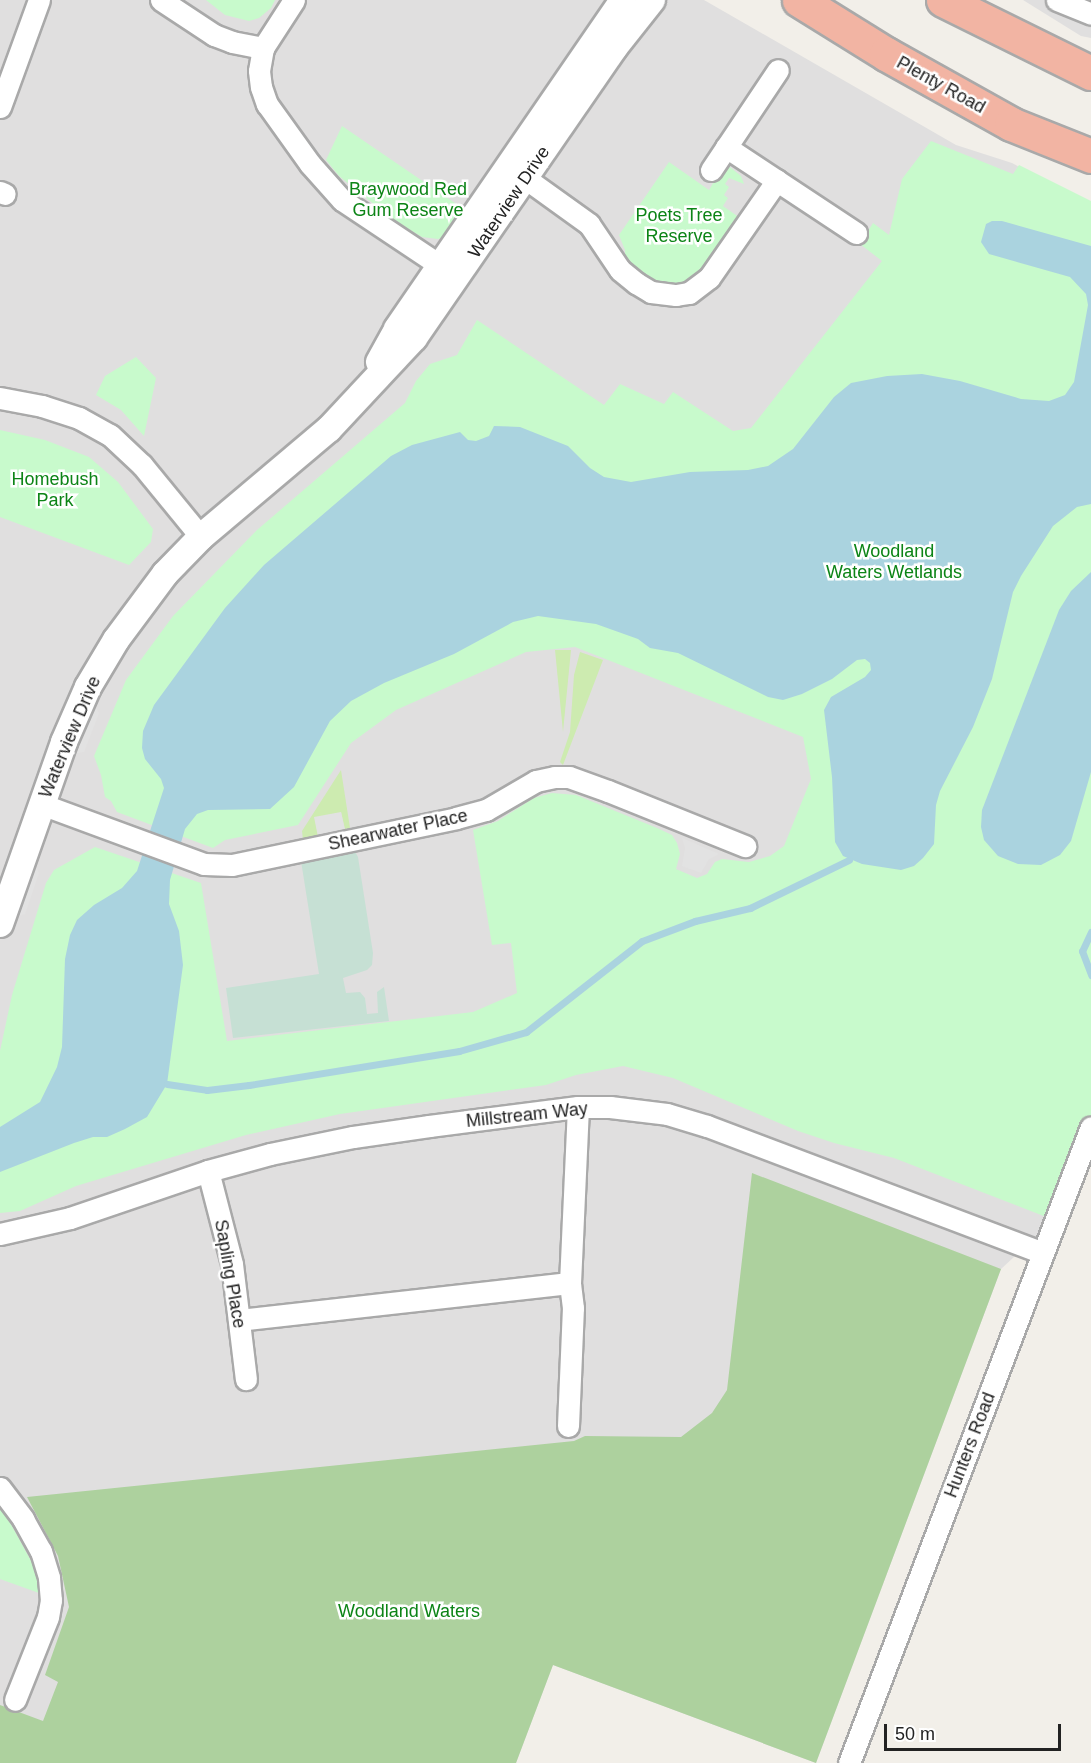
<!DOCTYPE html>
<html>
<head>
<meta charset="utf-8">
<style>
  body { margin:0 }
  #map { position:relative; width:1091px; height:1763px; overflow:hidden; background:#f2efe9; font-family:Helvetica,sans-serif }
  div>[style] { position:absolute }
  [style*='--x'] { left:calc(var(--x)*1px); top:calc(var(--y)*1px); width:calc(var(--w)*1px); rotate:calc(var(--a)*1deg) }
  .residential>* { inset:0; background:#e0dfdf }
  .grass>* { inset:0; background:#cdebb0 }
  .forest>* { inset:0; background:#add19e }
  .wetland>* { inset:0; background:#c6e0d4 }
  .park>* { inset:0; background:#c8facc }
  .parking>* { inset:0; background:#e2e2e2 }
  .water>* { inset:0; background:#aad3df }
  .stream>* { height:7px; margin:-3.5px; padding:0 3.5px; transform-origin:3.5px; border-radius:3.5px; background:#aad3df }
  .roads { filter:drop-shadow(2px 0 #a9a9a9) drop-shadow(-2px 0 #a9a9a9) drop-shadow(0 2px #a9a9a9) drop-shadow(0 -2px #a9a9a9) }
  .minor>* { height:21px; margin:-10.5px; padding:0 10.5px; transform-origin:10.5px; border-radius:10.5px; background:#fff }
  .tertiary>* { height:26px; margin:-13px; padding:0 13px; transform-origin:13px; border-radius:13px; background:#fff }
  .trunk>* { height:33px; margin:-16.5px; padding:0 16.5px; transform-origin:16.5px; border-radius:16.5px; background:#f2b4a3 }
  span { translate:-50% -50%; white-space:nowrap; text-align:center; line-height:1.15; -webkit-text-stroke:5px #fff; paint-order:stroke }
  .street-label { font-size:18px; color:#222 }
  .park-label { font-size:18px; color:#0c8416 }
  .scale { position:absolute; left:884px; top:1724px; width:177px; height:27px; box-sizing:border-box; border:3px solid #222; border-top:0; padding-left:8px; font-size:18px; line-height:21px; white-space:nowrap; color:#222; -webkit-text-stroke:4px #fff; paint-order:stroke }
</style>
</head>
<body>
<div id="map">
  <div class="residential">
    <i style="clip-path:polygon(0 0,704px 0,956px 145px,1012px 163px,1073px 196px,1054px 1220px,1001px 1269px,816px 1763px,553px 1665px,516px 1763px,0 1763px)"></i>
    <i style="clip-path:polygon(1023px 0,1091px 0,1091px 38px,1081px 36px)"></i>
  </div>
  <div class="grass">
    <i style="clip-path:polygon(555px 650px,571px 650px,563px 732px)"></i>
    <i style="clip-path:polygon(580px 652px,603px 660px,563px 765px,560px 762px,570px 732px,574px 675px)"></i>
    <i style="clip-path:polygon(341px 770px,350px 828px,345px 829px,341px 812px,318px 837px,303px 840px,302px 831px)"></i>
  </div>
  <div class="forest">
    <i style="clip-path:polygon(752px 1173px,1001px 1269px,816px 1763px,553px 1665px,516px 1763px,0 1763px,0 1705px,43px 1721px,58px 1682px,45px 1675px,69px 1607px,58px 1556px,27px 1497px,574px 1441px,585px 1436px,681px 1437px,712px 1413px,727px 1390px)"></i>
  </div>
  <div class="wetland">
    <i style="clip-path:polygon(354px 850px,358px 857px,373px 953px,372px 965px,367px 970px,343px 978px,346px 993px,360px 992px,365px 998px,367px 1014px,378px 1013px,377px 992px,384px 987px,389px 1021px,233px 1038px,226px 988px,319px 974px,301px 861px)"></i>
  </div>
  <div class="park">
    <i style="clip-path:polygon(206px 0,275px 0,271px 8px,259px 18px,249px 21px,225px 15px)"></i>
    <i style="clip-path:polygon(342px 126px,465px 210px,449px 235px,438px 239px,422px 237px,396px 222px,339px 176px,326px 160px)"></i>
    <i style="clip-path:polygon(931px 141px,1013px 174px,1019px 165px,1091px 201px,1091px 1122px,1054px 1220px,894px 1158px,834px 1143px,798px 1131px,673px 1078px,623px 1066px,576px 1075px,546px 1085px,340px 1114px,246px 1135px,76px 1186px,20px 1211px,0 1213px,0 1051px,12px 995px,46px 883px,54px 870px,95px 847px,201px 883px,227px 1041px,473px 1012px,517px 993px,511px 943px,492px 945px,473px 830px,498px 821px,534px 798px,552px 793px,576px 795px,657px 828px,672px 835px,677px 843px,680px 854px,676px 869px,697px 878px,707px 874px,715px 862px,722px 859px,749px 862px,770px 856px,784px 846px,811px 779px,803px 737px,575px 647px,526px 652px,396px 710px,351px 743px,298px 825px,225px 840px,213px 848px,117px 812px,111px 801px,105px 797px,101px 775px,94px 756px,126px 680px,173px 616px,257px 530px,405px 403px,416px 381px,430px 364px,457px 355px,477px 320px,604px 405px,620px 384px,664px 404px,673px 392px,733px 431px,751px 428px,882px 261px,860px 244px,873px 223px,889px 235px,902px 179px)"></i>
    <i style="clip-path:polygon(669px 162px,709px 190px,725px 163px,741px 176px,744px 184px,729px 178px,725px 184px,729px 187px,724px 195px,728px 198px,723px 206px,740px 218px,700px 276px,675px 288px,658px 287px,641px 277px,625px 260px,625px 250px,619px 235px)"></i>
    <i style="clip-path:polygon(136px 357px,156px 378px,144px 436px,121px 410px,96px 395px,105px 376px)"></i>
    <i style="clip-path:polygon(0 430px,45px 440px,89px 457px,118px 482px,153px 529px,151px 542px,129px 565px,0 517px)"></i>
    <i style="clip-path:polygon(0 1504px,36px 1570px,39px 1593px,0 1579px)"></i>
  </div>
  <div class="parking">
    <i style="clip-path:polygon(93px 703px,99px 713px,84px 752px,73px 754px)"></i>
    <i style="clip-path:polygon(341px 812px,345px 831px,318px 837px,314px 817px)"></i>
    <i style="clip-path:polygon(682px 838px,719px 854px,709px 859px,701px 873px,682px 866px,685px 848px)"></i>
    <i style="clip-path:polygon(33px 862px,39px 873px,25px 914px,13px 918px)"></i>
  </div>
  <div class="water">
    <i style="clip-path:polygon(992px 221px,1002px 221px,1091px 246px,1091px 504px,1077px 507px,1053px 526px,1021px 576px,1013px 592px,992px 679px,973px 727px,940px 791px,936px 805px,934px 844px,923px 858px,914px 866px,901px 870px,862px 864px,843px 856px,835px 842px,832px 777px,824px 710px,831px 697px,865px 677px,871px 670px,870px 663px,865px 659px,857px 660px,832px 679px,802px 694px,783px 700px,768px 697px,678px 653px,650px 648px,638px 639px,596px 624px,538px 616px,513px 622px,454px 654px,384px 683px,351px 701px,330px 721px,294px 787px,270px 809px,208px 810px,197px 814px,185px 829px,170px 880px,169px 904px,179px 931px,183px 965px,167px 1084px,147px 1117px,125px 1129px,107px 1137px,93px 1137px,74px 1143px,0 1172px,0 1127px,40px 1102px,57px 1067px,62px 1047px,65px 959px,70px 935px,77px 920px,94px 905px,122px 888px,137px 871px,164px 788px,161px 779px,145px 759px,142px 748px,143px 731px,154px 705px,225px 608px,264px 565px,391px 456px,412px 445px,460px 432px,468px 440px,476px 441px,489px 436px,494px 426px,520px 427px,568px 446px,590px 468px,604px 477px,631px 482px,690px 472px,748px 470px,768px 466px,793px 449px,834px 397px,851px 383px,887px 376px,922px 374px,960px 381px,1021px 399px,1049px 401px,1065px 395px,1074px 382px,1088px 305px,1086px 294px,1070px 277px,989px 254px,981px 242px,986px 224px)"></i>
    <i style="clip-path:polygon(1091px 572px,1091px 772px,1071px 841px,1060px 855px,1041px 865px,1018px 864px,998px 856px,984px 840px,981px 827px,982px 810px,1059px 610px,1071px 591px)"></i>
  </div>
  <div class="stream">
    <i style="--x:1091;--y:932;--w:21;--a:115"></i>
    <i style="--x:1082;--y:951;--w:26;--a:69"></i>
    <i style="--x:167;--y:1084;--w:40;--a:8.5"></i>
    <i style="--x:207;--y:1090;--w:42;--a:-6.8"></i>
    <i style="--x:249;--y:1085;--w:213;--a:-9.2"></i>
    <i style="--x:459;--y:1051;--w:70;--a:-15.8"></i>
    <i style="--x:526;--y:1032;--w:147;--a:-38.1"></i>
    <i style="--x:642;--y:941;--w:57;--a:-20.7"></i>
    <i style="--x:695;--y:921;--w:57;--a:-13.3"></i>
    <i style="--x:750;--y:908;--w:110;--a:-25.9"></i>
  </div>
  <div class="roads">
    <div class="minor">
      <i style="--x:161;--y:0;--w:64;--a:33.4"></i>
      <i style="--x:214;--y:35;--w:19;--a:21"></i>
      <i style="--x:232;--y:42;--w:32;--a:11"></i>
      <i style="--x:294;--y:0;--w:57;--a:122.9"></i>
      <i style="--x:263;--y:48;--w:23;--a:100"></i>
      <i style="--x:259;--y:71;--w:16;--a:83"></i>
      <i style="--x:261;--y:87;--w:18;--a:71"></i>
      <i style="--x:267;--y:104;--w:74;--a:54.4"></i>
      <i style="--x:310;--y:164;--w:48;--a:48.4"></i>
      <i style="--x:342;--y:200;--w:119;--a:33.7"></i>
      <i style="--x:1057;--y:0;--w:37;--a:22"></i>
      <i style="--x:0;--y:107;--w:114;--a:-70"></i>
      <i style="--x:726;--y:147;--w:156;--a:33.5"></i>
      <i style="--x:711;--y:170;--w:120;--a:-56.2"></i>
      <i style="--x:525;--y:178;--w:79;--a:35.7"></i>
      <i style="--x:589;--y:224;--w:55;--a:56"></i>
      <i style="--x:620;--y:270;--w:21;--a:39"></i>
      <i style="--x:636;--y:283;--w:17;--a:31"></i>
      <i style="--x:651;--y:292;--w:25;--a:7"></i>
      <i style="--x:676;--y:295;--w:13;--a:-9"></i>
      <i style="--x:689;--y:293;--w:25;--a:-37"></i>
      <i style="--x:709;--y:278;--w:119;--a:-55.2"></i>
      <i style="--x:0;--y:192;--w:5;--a:22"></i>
      <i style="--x:0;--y:398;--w:43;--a:10.8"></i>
      <i style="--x:42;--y:406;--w:39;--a:18"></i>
      <i style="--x:79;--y:418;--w:35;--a:29"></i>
      <i style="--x:110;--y:435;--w:44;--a:43.2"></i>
      <i style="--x:142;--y:465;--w:93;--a:50.7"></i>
      <i style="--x:41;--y:804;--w:174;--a:20.2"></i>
      <i style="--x:204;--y:864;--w:28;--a:2"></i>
      <i style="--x:232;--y:865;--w:229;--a:-11.8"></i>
      <i style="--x:456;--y:818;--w:31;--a:-15"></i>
      <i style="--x:486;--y:810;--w:58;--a:-30.1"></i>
      <i style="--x:536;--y:781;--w:19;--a:-12"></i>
      <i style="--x:555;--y:777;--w:14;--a:0"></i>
      <i style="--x:569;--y:777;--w:41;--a:19.7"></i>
      <i style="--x:608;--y:791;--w:148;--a:21.9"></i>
      <i style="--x:208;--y:1171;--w:96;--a:75.5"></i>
      <i style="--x:232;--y:1264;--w:116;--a:83.1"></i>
      <i style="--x:0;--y:1234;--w:72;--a:-12.9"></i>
      <i style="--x:70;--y:1218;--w:146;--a:-18.8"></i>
      <i style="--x:208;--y:1171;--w:64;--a:-15.3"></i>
      <i style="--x:270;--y:1154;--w:85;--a:-11.6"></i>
      <i style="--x:353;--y:1137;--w:77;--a:-8.2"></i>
      <i style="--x:429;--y:1126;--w:150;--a:-7.3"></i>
      <i style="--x:578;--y:1107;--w:32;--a:0"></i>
      <i style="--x:610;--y:1107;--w:57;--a:7"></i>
      <i style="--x:667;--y:1114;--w:42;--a:16.7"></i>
      <i style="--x:707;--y:1126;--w:359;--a:20.7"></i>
      <i style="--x:239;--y:1320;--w:333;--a:-6.4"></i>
      <i style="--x:568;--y:1426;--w:118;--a:-87.6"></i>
      <i style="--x:573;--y:1308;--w:25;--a:-97"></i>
      <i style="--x:570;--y:1283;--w:176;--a:-87.4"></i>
      <i style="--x:0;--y:1488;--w:39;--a:53"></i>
      <i style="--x:23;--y:1519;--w:37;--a:61"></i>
      <i style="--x:41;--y:1551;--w:28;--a:73"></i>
      <i style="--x:49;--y:1578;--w:22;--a:85"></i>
      <i style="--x:51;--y:1600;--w:17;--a:100"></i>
      <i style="--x:48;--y:1617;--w:89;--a:111.7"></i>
      <i style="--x:849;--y:1763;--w:680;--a:-69.17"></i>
    </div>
    <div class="tertiary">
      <i style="--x:379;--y:362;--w:38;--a:-61"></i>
      <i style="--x:397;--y:329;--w:399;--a:-55.5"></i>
      <i style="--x:0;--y:924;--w:193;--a:-70.6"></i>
      <i style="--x:64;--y:742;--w:60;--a:-66.4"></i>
      <i style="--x:88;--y:687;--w:55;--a:-59.2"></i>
      <i style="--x:116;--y:640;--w:82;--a:-53.4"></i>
      <i style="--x:165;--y:574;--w:52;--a:-45.8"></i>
      <i style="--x:201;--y:537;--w:167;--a:-40.2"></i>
      <i style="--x:329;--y:429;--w:125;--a:-47"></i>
      <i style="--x:414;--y:338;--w:352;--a:-55.4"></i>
      <i style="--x:614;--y:48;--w:61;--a:-51.6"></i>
    </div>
    <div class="trunk">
      <i style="--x:799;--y:0;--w:102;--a:31.8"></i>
      <i style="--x:886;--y:54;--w:143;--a:29.2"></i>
      <i style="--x:1011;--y:124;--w:86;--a:21.8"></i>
      <i style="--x:943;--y:0;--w:165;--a:26.3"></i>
    </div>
  </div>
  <div class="street-label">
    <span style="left:941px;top:85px;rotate:29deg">Plenty Road</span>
    <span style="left:509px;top:202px;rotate:-56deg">Waterview Drive</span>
    <span style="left:70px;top:737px;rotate:-67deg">Waterview Drive</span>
    <span style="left:398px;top:830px;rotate:-12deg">Shearwater Place</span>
    <span style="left:527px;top:1115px;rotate:-6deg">Millstream Way</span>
    <span style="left:230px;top:1274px;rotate:80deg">Sapling Place</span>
    <span style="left:970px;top:1445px;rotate:-69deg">Hunters Road</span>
  </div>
  <div class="park-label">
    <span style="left:408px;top:200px">Braywood Red<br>Gum Reserve</span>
    <span style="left:679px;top:226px">Poets Tree<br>Reserve</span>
    <span style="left:55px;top:490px">Homebush<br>Park</span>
    <span style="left:894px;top:562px">Woodland<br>Waters Wetlands</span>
    <span style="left:409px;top:1611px">Woodland Waters</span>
  </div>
  <div class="scale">50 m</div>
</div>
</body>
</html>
